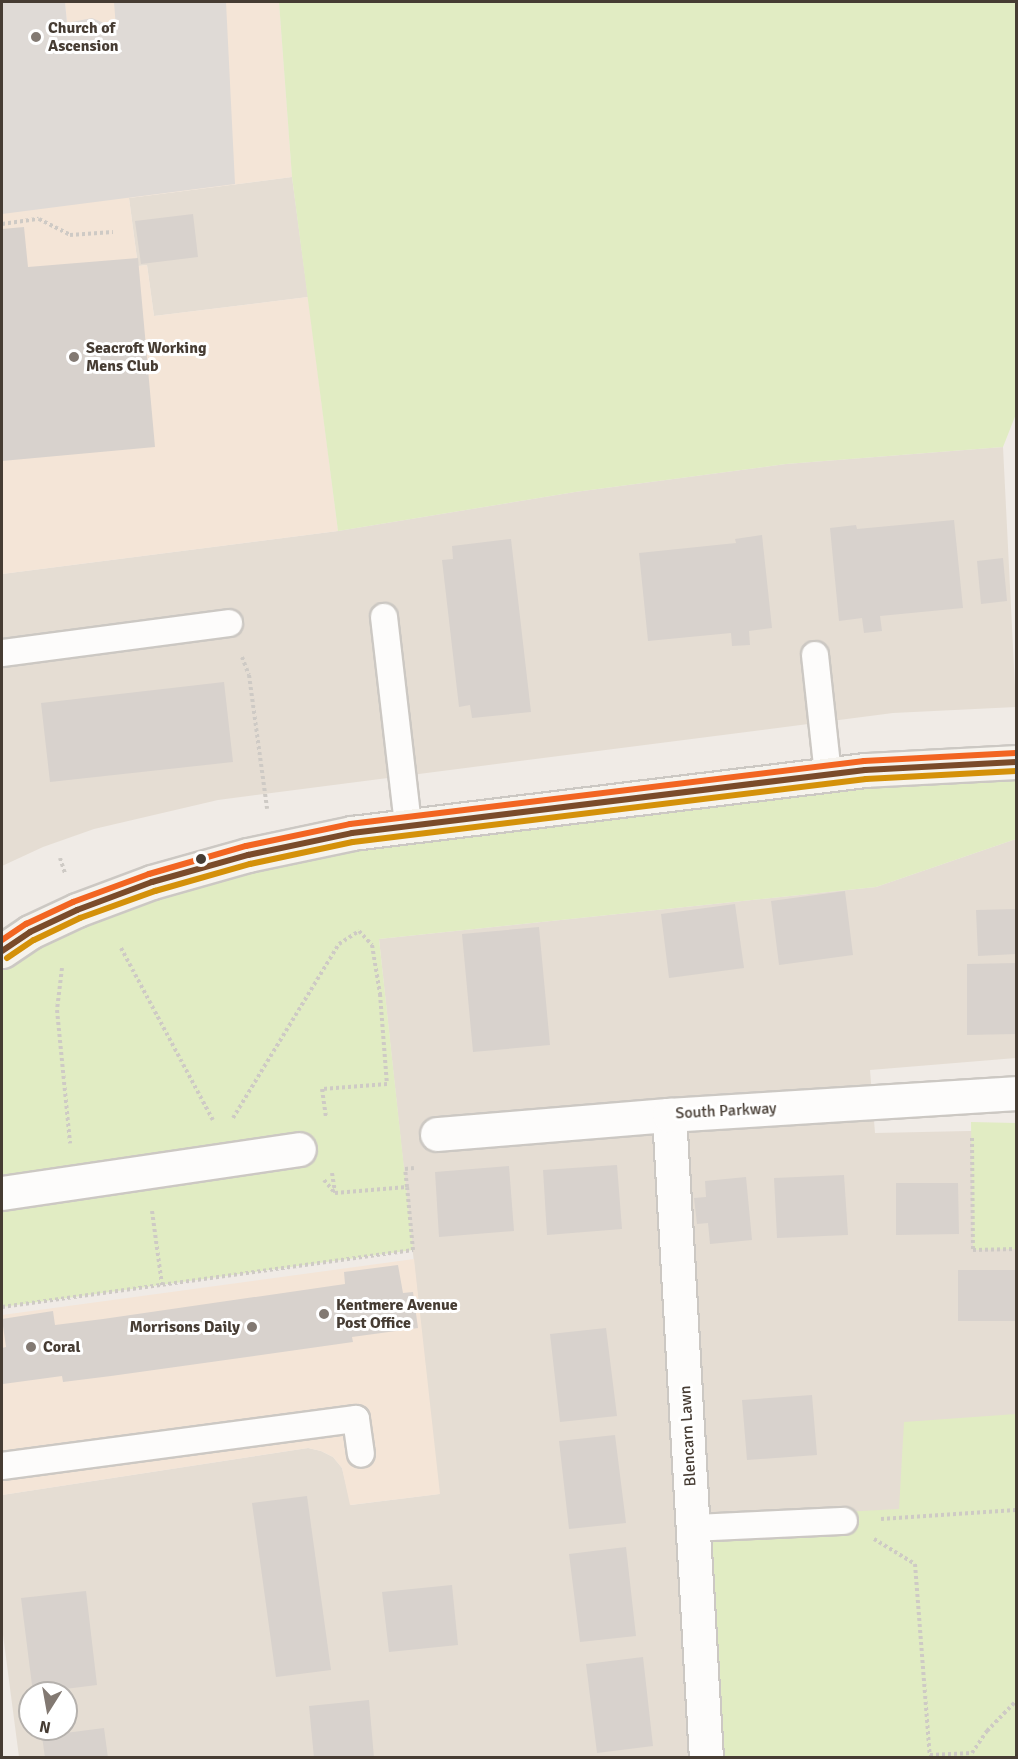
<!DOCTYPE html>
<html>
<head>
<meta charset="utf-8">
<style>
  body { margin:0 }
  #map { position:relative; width:1018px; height:1759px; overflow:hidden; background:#f0ebe6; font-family:Signika,sans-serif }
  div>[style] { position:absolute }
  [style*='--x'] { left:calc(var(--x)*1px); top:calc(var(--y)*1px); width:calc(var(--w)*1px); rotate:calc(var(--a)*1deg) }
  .residential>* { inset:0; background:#e5ddd3 }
  .commercial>* { inset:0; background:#f4e5d7 }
  .green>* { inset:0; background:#e1ecc3 }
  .parking>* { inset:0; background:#dfdad6 }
  .building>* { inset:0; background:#d8d2cd }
  .path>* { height:4px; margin-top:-2px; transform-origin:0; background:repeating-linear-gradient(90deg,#cecac5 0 3px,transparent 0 6px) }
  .roads { filter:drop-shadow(2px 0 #ccc8c3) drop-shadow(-2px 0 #ccc8c3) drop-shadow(0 2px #ccc8c3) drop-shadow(0 -2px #ccc8c3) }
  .lane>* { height:26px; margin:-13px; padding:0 13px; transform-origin:13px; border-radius:13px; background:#fdfcfb }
  .street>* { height:33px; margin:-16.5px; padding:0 16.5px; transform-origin:16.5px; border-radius:16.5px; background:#fdfcfb }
  .secondary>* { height:33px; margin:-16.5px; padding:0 16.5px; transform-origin:16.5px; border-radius:16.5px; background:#f6f3ed }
  .bus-1>* { height:6px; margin:-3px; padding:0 3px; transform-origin:3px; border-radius:3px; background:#7a4b2a }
  .bus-2>* { height:6px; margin:-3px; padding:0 3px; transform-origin:3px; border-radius:3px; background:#d4910a }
  .bus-3>* { height:6px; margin:-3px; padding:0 3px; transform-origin:3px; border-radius:3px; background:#f26522 }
  .dots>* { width:16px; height:16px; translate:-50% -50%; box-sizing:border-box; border:3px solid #fff; border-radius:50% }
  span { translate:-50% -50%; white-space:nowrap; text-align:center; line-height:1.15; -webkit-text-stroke:6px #fff; paint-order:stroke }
  .poi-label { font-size:16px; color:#463c33; font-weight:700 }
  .left { translate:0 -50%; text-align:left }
  .right { translate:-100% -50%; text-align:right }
  .street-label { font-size:16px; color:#463c33 }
  .frame { position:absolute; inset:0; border:3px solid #463c33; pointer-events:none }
  .north { position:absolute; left:18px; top:1681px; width:60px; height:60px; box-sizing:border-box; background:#fff; border:2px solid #b5b1ad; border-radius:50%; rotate:191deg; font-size:16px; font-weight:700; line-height:24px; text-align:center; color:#463c33 }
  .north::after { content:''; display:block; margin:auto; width:21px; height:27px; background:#827972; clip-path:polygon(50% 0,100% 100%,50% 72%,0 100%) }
</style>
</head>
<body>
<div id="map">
  <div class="residential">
    <i style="clip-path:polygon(292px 177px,308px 297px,154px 316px,147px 265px,138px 266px,129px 198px)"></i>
    <i style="clip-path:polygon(1003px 447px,1016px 707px,893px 713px,218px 800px,94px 829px,43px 847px,2px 866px,2px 574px,338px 531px,575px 492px,786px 464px)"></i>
    <i style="clip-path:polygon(evenodd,1016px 839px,1016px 1058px,870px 1070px,875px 1133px,1016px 1130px,1016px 1757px,19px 1757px,2px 1627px,2px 1495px,308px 1448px,321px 1451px,333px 1457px,342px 1468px,351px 1505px,439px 1494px,379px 939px,876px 887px,1016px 839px,30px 1693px,66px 1693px,66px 1729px,30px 1729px,30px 1693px)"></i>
  </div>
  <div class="commercial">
    <i style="clip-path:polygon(65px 2px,279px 2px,292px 177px,129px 198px,138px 266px,147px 265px,154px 316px,308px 297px,338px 531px,2px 574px,2px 63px,67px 23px)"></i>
    <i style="clip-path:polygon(414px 1259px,440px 1494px,350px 1505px,342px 1468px,333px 1457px,321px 1451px,308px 1448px,2px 1495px,2px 1315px)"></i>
  </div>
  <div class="green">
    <i style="clip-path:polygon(279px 2px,1016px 2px,1016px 414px,1003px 447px,786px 464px,575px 492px,338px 531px,292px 177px)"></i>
    <i style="clip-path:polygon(1016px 762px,1016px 839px,876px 887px,379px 939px,413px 1250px,2px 1307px,2px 951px,248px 855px)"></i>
    <i style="clip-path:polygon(971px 1122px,1016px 1123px,1016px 1249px,973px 1250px)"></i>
    <i style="clip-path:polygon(1016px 1414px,1016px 1757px,706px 1757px,692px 1520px,899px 1509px,904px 1422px)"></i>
  </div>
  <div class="parking">
    <i style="clip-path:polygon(2px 2px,65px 2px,67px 23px,92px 18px,116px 28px,114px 2px,226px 2px,235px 184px,2px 214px)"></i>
  </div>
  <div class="building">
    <i style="clip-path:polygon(193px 214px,198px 257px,141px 264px,135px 221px)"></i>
    <i style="clip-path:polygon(24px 227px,28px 267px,138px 258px,155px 447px,2px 461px,2px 229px)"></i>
    <i style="clip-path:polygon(954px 520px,963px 608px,880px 616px,882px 631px,864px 633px,862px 618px,839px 621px,830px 528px,856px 525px,857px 529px)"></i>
    <i style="clip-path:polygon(762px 535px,772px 628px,749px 631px,750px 645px,732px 646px,731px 633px,648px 641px,639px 553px,736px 543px,735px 539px)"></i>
    <i style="clip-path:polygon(511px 539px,531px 712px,472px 718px,470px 705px,459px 707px,442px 560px,453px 559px,452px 546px)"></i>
    <i style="clip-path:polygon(1003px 558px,1007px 601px,981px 604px,977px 561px)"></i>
    <i style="clip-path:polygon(224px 682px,233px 762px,50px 782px,41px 703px)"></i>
    <i style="clip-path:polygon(845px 891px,853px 955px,779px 965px,771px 901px)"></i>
    <i style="clip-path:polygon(735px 904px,744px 968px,669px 978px,661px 914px)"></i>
    <i style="clip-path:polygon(1016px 909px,1016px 954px,978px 956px,976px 910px)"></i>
    <i style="clip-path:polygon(539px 927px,550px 1045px,473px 1052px,462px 934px)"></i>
    <i style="clip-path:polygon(1016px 963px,1016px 1034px,967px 1035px,967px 964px)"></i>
    <i style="clip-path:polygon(617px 1165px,622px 1229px,547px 1235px,543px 1170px)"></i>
    <i style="clip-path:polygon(509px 1166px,514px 1231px,439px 1237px,435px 1172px)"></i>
    <i style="clip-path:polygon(844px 1175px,848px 1235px,777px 1238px,774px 1178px)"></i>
    <i style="clip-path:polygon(746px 1177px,752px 1240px,710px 1244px,708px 1223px,697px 1224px,694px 1198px,706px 1197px,705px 1181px)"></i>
    <i style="clip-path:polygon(896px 1183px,958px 1183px,959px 1234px,896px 1235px)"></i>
    <i style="clip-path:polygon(398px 1265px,403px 1293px,413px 1292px,418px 1328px,352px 1337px,353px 1342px,111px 1376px,63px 1382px,62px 1376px,3px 1384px,2px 1348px,6px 1347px,2px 1319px,53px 1311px,55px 1325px,103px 1319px,345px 1284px,344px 1272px)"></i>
    <i style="clip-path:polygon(958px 1270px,1016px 1270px,1016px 1321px,958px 1321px)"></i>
    <i style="clip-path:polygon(606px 1328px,617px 1416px,560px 1422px,550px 1334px)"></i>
    <i style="clip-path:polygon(812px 1395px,817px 1455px,747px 1460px,742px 1400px)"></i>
    <i style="clip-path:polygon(615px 1435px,626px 1523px,569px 1529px,559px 1441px)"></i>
    <i style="clip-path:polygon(307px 1496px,331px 1670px,276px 1677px,252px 1503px)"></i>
    <i style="clip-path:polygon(626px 1547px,636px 1636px,580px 1642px,569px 1554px)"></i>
    <i style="clip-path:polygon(452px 1585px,458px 1645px,389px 1652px,382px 1592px)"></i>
    <i style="clip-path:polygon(86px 1591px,97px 1685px,33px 1693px,21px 1598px)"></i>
    <i style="clip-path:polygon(643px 1657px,653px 1746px,597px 1753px,586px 1664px)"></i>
    <i style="clip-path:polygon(369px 1700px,374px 1758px,314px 1758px,309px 1706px)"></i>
    <i style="clip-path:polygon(104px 1728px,108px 1758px,45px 1758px,42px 1736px)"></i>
  </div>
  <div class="path">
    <i style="--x:2;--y:224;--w:37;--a:-8"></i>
    <i style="--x:39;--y:219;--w:35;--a:27"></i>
    <i style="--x:70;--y:235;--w:43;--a:-4"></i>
    <i style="--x:242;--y:657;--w:19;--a:69"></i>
    <i style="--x:249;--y:675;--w:135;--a:82.3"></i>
    <i style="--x:60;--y:858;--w:16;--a:72"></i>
    <i style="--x:121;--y:948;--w:195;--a:61.9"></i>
    <i style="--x:62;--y:968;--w:42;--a:96.8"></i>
    <i style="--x:57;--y:1010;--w:134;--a:84.4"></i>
    <i style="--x:233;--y:1118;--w:204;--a:-58.7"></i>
    <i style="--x:339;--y:944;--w:24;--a:-33"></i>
    <i style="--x:359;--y:931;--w:19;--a:47"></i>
    <i style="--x:372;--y:945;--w:50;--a:80.7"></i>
    <i style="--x:380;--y:994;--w:90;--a:85.6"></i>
    <i style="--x:387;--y:1084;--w:65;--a:175.6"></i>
    <i style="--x:322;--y:1089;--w:29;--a:82"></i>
    <i style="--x:972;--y:1138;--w:112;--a:89.5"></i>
    <i style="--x:973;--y:1250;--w:43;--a:-1.3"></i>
    <i style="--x:332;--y:1173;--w:20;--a:81"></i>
    <i style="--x:324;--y:1180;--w:17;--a:50"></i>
    <i style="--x:335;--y:1193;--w:72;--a:-4.8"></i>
    <i style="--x:407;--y:1187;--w:18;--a:-96"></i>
    <i style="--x:405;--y:1169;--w:9;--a:-6"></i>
    <i style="--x:152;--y:1211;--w:75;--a:82.3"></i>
    <i style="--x:2;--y:1307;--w:415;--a:-7.9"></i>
    <i style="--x:413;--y:1250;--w:63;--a:-95.4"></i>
    <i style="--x:881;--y:1519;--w:135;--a:-3.8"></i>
    <i style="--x:874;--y:1539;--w:48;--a:31.4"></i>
    <i style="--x:915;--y:1564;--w:195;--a:85.6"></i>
    <i style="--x:930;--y:1755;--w:42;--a:-2.7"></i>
    <i style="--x:972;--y:1753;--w:27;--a:-56"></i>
    <i style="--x:987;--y:1731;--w:42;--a:-46"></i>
  </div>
  <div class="roads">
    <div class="lane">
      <i style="--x:384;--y:617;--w:209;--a:83.4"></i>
      <i style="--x:2;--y:653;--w:229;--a:-7.5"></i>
      <i style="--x:815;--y:655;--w:121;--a:83.8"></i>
      <i style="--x:2;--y:1466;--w:357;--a:-7.6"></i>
      <i style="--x:356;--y:1419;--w:35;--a:82"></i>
      <i style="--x:693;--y:1528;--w:151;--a:-2.7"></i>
    </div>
    <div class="street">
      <i style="--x:669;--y:1115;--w:644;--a:86.71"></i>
      <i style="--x:437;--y:1134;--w:233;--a:-4.7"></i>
      <i style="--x:669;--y:1115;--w:348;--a:-3.6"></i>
      <i style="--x:2;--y:1193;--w:300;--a:-8.4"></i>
    </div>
    <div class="secondary">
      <i style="--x:2;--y:951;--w:34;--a:-34"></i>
      <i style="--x:30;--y:932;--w:52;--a:-25.1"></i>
      <i style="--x:77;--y:910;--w:80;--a:-20.5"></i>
      <i style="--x:152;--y:882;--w:100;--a:-15.7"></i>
      <i style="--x:248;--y:855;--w:106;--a:-11.9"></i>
      <i style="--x:352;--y:833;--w:517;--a:-7"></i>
      <i style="--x:865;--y:770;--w:151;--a:-3"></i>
    </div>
  </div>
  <div class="bus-1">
    <i style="--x:2;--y:951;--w:34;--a:-34"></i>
    <i style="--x:30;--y:932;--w:52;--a:-25.1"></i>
    <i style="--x:77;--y:910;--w:80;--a:-20.5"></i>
    <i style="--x:152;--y:882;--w:100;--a:-15.7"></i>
    <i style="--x:248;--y:855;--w:106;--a:-11.9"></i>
    <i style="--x:352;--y:833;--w:517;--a:-7"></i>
    <i style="--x:865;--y:770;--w:151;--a:-3"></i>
  </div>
  <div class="bus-2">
    <i style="--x:7;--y:958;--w:32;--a:-34"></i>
    <i style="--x:34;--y:940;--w:51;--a:-25.6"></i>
    <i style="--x:80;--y:918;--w:80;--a:-19.8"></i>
    <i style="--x:155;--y:891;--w:99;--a:-15.9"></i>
    <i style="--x:250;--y:864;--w:105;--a:-12.1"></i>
    <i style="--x:353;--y:842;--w:517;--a:-7"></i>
    <i style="--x:866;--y:779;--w:150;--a:-3.1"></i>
  </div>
  <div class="bus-3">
    <i style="--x:2;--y:940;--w:29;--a:-34"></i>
    <i style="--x:26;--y:924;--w:52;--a:-25.1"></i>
    <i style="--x:73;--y:902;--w:81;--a:-20.2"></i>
    <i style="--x:149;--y:874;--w:101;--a:-16.1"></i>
    <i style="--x:246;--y:846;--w:106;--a:-11.9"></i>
    <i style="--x:350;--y:824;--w:518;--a:-6.99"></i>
    <i style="--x:864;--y:761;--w:152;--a:-3"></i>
  </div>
  <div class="dots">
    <i style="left:36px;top:37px;background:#827972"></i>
    <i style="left:74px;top:357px;background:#827972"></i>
    <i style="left:201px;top:859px;background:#463c33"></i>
    <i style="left:324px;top:1314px;background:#827972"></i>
    <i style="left:252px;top:1327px;background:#827972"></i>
    <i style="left:31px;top:1347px;background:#827972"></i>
  </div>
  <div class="poi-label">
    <span class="left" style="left:48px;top:37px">Church of<br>Ascension</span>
    <span class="left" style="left:86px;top:357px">Seacroft Working<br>Mens Club</span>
    <span class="left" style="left:336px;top:1314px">Kentmere Avenue<br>Post Office</span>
    <span class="right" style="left:240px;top:1327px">Morrisons Daily</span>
    <span class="left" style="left:43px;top:1347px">Coral</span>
  </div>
  <div class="street-label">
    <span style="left:726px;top:1111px;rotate:-3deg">South Parkway</span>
    <span style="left:688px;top:1436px;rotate:-93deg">Blencarn Lawn</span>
  </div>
  <div class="frame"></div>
  <div class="north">N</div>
</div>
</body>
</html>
